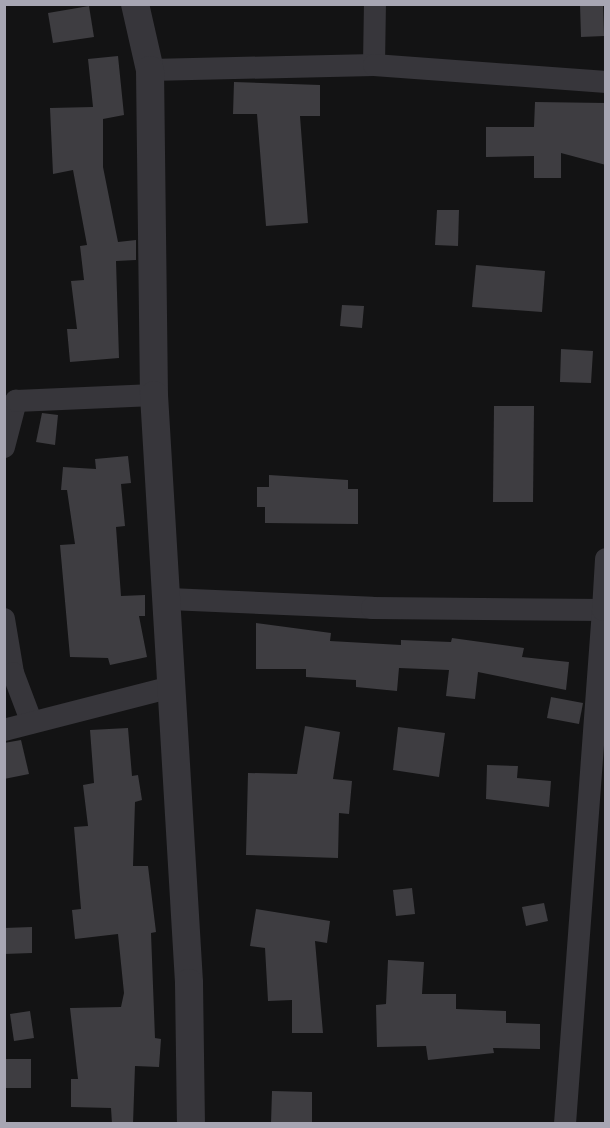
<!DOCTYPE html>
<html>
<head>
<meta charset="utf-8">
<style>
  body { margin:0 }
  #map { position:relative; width:610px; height:1128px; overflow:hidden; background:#131314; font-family:"DM Sans",sans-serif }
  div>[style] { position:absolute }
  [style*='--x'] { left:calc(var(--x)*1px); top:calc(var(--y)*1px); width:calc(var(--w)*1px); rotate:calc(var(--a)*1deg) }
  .building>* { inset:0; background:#3e3d41 }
  .minor>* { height:22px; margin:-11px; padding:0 11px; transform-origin:11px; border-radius:11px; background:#37363b }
  .tertiary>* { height:28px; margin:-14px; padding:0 14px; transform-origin:14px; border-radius:14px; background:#37363b }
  span { translate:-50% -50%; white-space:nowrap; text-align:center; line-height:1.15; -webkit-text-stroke:4.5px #0e0e0f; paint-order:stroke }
  .frame { position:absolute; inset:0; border:6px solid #a7a6b3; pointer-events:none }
</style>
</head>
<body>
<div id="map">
  <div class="building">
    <i style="clip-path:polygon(580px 4px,603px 4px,604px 36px,581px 37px)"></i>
    <i style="clip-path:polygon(89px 6px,94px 37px,53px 43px,48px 13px)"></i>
    <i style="clip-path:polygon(118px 56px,124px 115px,103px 119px,103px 167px,118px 242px,136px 240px,136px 260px,116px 261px,119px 358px,70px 362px,67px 329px,77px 329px,71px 281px,84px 280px,80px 246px,87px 245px,73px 170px,53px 174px,50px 108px,93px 107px,88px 59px)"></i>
    <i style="clip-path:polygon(234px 82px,320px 85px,320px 116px,300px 116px,308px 223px,266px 226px,257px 114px,233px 114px)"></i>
    <i style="clip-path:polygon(535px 102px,606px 103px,606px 165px,561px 153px,561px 178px,534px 178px,534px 156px,486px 157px,486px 127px,534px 127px)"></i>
    <i style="clip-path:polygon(437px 210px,459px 210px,458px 246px,435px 245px)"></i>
    <i style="clip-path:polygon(476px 265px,545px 271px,542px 312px,472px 307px)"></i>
    <i style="clip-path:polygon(342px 305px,364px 306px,362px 328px,340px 326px)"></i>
    <i style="clip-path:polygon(561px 349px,593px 351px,591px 383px,560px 382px)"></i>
    <i style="clip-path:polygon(494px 406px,534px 406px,533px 502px,493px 502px)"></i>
    <i style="clip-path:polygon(42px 413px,58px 415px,55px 445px,36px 442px)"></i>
    <i style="clip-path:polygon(128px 456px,131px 483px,121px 484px,125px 526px,116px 527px,121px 596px,145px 595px,145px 616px,139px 616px,147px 657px,110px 665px,108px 658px,70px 657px,60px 545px,75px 544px,67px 490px,61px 490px,63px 467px,96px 469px,95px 459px)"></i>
    <i style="clip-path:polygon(269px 475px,348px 480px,348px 489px,358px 489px,358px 524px,265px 523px,265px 507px,257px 507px,257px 487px,269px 487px)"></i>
    <i style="clip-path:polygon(256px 623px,331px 633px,330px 641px,401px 645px,401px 640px,451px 642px,452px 638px,524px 648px,522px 657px,569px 662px,566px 690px,478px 672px,475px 699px,446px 696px,449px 670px,399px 668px,397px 691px,356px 687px,356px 680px,306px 677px,306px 669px,256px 669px)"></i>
    <i style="clip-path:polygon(551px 697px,583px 703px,579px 724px,547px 718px)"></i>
    <i style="clip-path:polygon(305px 726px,340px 732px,333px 779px,352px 781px,349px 814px,339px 813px,338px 858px,246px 855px,248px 773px,297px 774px)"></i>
    <i style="clip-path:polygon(398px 727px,445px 733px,439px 777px,393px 770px)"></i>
    <i style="clip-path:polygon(128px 728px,132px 776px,138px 775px,142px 800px,135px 802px,133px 866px,148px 866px,156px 932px,151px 933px,155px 1038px,161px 1039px,159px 1067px,135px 1066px,133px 1124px,112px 1124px,111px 1108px,71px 1107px,71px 1079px,78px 1079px,70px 1008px,121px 1007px,124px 993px,118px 934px,75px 939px,72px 910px,81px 909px,74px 827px,88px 826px,83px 785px,94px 783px,90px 730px)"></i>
    <i style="clip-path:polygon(21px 740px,29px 774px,4px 779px,4px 743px)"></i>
    <i style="clip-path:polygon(487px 765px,518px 766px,517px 778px,551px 781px,549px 807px,486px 799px)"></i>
    <i style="clip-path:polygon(412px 888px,415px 914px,396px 916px,393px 890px)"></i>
    <i style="clip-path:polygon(544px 903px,548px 921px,526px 926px,522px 907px)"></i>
    <i style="clip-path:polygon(256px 909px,330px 921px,327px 943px,315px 941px,323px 1033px,292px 1033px,292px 1000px,268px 1001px,265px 948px,250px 946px)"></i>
    <i style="clip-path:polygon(32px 927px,32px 953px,4px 954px,4px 928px)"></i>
    <i style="clip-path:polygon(388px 960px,424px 962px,422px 994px,456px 994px,456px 1009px,506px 1011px,506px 1023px,540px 1024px,540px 1049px,493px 1048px,494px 1053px,428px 1060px,426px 1046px,377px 1047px,376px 1005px,386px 1004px)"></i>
    <i style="clip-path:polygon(30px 1011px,34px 1038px,14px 1041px,10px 1014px)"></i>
    <i style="clip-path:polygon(4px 1059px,31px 1059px,31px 1088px,4px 1088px)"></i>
    <i style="clip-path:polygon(272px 1091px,312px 1092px,312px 1124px,271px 1124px)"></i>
  </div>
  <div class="minor">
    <i style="--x:374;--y:65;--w:61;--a:-89.1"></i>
    <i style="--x:150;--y:70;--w:224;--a:-1.3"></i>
    <i style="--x:374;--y:65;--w:233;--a:4.2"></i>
    <i style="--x:4;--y:447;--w:48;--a:-75.4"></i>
    <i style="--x:16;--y:401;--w:138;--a:-2.5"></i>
    <i style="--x:169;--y:599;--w:203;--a:2.5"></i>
    <i style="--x:372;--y:608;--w:231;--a:0.5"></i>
    <i style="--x:603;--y:610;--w:515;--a:94.23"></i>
    <i style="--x:603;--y:610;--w:51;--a:-86.6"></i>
    <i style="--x:4;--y:619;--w:55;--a:80.5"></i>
    <i style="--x:13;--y:673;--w:53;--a:69.2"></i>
    <i style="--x:4;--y:730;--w:172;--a:-14.4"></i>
  </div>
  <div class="tertiary">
    <i style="--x:135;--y:4;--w:68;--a:77.2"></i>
    <i style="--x:150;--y:70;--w:325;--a:89.3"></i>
    <i style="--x:154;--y:395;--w:589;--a:86.59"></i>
    <i style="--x:189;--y:983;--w:141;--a:89.2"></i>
  </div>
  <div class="frame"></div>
</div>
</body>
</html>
